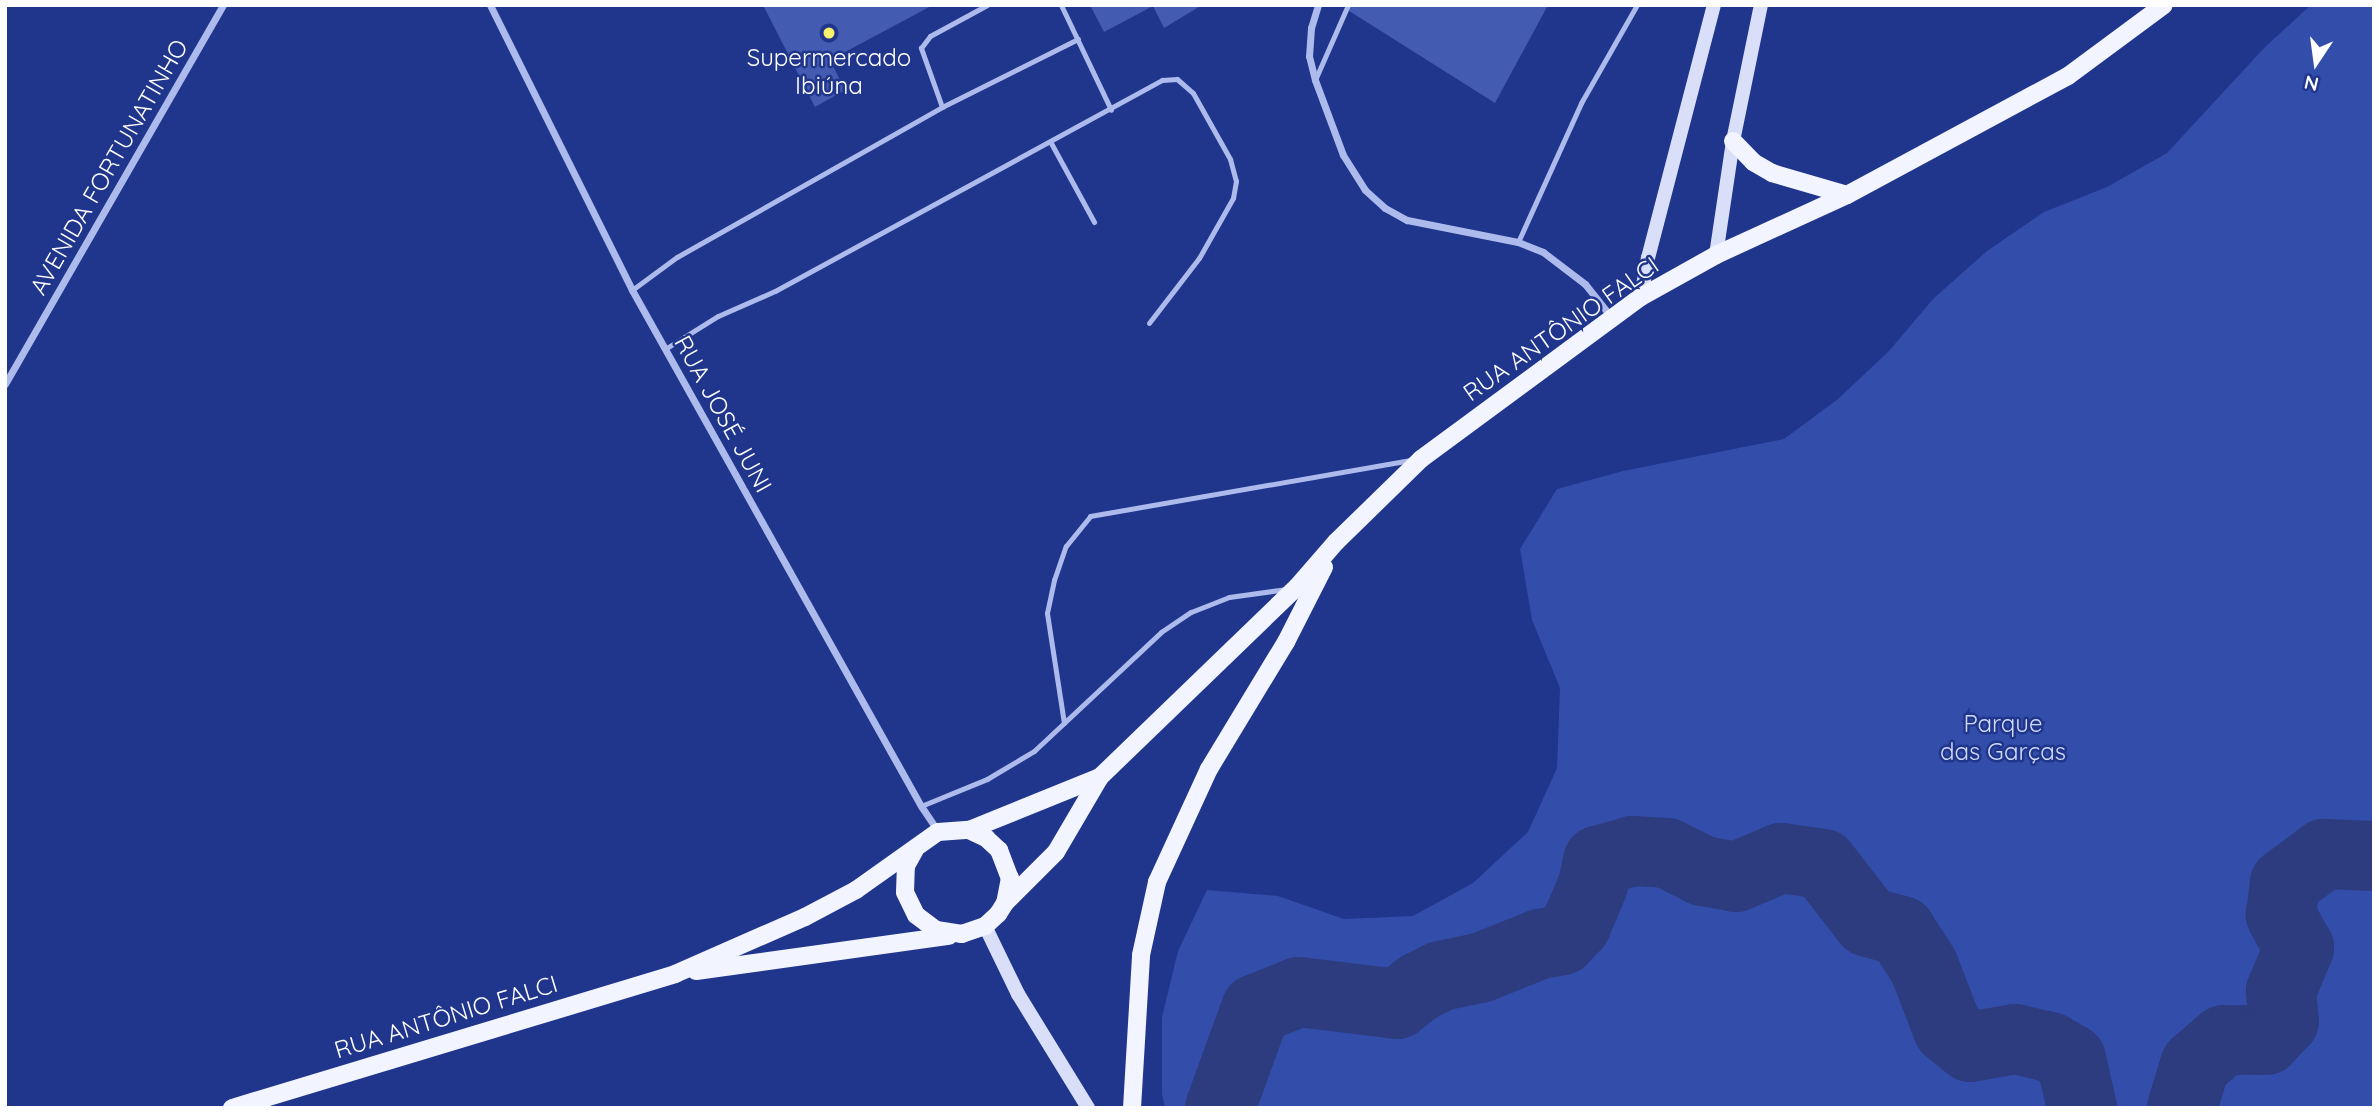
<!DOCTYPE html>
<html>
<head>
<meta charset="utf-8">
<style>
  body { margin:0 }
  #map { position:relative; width:2379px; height:1113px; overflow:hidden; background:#20358c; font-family:Quicksand,sans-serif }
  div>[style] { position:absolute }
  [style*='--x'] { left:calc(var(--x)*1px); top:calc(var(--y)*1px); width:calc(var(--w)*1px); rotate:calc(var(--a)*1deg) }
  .green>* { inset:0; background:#334daa }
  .river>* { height:70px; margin:-35px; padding:0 35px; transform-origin:35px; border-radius:35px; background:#2d3c7e }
  .building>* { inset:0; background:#445bb2 }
  .service>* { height:5px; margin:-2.5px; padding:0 2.5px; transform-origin:2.5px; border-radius:2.5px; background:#adbbec }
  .minor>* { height:7px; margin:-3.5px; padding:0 3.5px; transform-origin:3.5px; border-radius:3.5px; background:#adbbec }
  .secondary>* { height:14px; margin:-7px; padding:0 7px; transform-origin:7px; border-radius:7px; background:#d9dff9 }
  .primary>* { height:18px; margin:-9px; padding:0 9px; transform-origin:9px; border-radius:9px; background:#f2f4ff }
  .dots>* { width:19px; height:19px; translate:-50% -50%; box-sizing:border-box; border:4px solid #20358c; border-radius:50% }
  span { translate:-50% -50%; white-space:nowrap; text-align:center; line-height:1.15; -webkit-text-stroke:5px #20358c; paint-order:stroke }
  .poi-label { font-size:24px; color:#fff }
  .street-label { font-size:24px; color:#fff }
  .park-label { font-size:24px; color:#d2dbf9 }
  .frame { position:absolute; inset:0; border:7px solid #fff; pointer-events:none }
  .north { position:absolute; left:2281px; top:28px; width:70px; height:70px; -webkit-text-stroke:5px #20358c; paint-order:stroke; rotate:193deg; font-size:19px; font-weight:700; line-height:28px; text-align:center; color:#fff }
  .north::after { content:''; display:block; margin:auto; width:24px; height:32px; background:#fff; clip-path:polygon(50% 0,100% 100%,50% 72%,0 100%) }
</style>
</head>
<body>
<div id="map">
  <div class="green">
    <i style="clip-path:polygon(2311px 5px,2374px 5px,2374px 1108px,1165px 1108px,1162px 1094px,1162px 1017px,1178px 951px,1207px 890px,1278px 896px,1344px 919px,1413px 916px,1473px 883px,1528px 832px,1557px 768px,1560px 688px,1532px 620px,1520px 549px,1557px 489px,1623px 471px,1784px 439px,1838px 399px,1889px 351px,1933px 299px,1987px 251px,2044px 212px,2107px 187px,2167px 153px,2265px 47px)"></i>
  </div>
  <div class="river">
    <i style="--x:1220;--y:1108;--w:105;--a:-70"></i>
    <i style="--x:1256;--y:1009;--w:46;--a:-21.6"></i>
    <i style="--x:1299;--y:992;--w:99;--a:7"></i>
    <i style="--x:1397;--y:1004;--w:28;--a:-38"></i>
    <i style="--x:1419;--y:987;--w:25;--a:-27"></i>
    <i style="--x:1441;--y:976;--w:40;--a:-12"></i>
    <i style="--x:1480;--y:968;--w:65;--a:-21.8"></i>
    <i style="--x:1540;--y:944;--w:22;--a:-10"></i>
    <i style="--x:1562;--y:940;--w:21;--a:-47"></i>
    <i style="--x:1576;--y:925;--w:43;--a:-67"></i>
    <i style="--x:1593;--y:885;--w:25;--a:-78"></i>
    <i style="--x:1598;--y:861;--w:35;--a:-16"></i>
    <i style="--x:1632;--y:851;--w:35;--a:3"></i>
    <i style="--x:1667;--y:853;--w:40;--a:26.6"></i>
    <i style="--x:1703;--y:871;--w:34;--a:10"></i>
    <i style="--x:1736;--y:877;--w:49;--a:-22.9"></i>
    <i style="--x:1781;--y:858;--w:42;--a:8.1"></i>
    <i style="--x:1823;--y:864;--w:73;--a:52.2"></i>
    <i style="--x:1868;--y:922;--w:34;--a:15"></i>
    <i style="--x:1901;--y:931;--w:43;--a:57.4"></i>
    <i style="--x:1924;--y:967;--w:66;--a:68.8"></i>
    <i style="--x:1948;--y:1029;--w:28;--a:39"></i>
    <i style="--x:1970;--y:1047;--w:46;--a:-10.1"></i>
    <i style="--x:2015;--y:1039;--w:36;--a:13"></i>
    <i style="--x:2050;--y:1047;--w:24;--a:30"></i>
    <i style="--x:2071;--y:1059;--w:50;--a:77.3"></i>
    <i style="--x:2182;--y:1108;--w:45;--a:-73.2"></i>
    <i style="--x:2195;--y:1065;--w:38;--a:-41"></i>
    <i style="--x:2224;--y:1040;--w:42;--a:0"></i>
    <i style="--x:2266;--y:1040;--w:26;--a:-47"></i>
    <i style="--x:2284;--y:1021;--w:30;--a:-96"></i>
    <i style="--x:2281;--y:991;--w:47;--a:-67.3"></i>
    <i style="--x:2299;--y:948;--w:38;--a:-119"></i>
    <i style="--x:2281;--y:915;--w:32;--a:-83"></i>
    <i style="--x:2285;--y:883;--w:49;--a:-36.6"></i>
    <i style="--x:2324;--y:854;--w:50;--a:2.3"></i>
  </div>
  <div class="building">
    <i style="clip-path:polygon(763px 5px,933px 5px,830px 60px,845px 90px,815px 107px)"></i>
    <i style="clip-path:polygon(1090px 5px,1202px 5px,1164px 28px,1153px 6px,1104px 32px)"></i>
    <i style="clip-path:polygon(1348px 5px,1548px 5px,1495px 103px,1346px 9px)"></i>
  </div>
  <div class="service">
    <i style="--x:1061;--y:5;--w:116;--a:64.5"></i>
    <i style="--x:1315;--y:80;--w:82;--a:-66.3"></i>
    <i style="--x:942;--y:107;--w:63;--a:-109.6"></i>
    <i style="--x:921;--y:48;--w:15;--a:-53"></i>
    <i style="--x:930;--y:36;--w:65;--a:-28.5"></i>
    <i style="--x:1051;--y:143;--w:90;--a:61.4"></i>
    <i style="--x:1518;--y:242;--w:153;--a:-65.6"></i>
    <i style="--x:1581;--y:103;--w:113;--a:-60.3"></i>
    <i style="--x:632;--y:290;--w:56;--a:-36.3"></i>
    <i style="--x:677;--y:257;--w:305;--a:-29.5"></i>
    <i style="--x:942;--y:107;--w:152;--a:-26.6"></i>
    <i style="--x:665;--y:349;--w:62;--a:-31.9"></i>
    <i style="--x:718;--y:316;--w:62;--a:-23.7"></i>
    <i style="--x:775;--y:291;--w:441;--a:-28.6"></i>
    <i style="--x:1162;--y:80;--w:15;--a:-4"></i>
    <i style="--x:1177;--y:79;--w:21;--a:41"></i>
    <i style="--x:1193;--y:93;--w:76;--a:60.7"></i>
    <i style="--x:1230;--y:159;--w:23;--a:75"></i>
    <i style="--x:1236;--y:181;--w:17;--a:100"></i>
    <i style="--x:1233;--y:198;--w:69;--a:119.5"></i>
    <i style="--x:1199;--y:258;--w:82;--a:127.6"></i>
    <i style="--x:1064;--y:723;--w:111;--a:-98.8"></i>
    <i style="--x:1047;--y:613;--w:34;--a:-78"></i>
    <i style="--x:1054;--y:580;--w:36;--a:-71"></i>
    <i style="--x:1066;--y:546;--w:38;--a:-51"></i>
    <i style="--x:1090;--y:516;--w:327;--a:-9.9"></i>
    <i style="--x:921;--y:806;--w:71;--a:-22.2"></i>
    <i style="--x:987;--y:779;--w:55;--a:-30.8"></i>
    <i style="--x:1034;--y:751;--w:174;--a:-43.1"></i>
    <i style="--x:1161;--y:632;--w:36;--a:-34"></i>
    <i style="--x:1191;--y:612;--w:41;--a:-21.5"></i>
    <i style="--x:1229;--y:597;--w:59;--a:-7.9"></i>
  </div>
  <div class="minor">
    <i style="--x:490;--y:5;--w:318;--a:63.5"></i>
    <i style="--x:632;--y:290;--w:591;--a:60.75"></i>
    <i style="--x:921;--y:806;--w:30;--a:56"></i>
    <i style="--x:1318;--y:5;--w:24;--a:107"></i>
    <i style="--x:1311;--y:28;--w:28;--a:94"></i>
    <i style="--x:1309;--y:56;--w:25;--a:76"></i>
    <i style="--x:1315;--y:80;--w:80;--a:69.5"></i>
    <i style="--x:1343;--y:155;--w:41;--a:57.8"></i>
    <i style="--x:1365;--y:190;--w:27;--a:42"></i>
    <i style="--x:1385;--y:208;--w:25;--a:29"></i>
    <i style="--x:1407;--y:220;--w:113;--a:11.2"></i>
    <i style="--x:1518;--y:242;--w:27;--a:22"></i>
    <i style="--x:1543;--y:252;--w:53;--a:37.3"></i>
    <i style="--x:1585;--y:284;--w:43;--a:51.5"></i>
    <i style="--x:5;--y:384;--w:437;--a:-60.1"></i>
  </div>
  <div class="secondary">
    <i style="--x:1716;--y:255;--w:115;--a:-81.5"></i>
    <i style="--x:1733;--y:141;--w:139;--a:-78.4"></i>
    <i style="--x:1641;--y:297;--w:40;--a:-80"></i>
    <i style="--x:1648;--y:258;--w:261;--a:-75.4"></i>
    <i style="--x:985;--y:926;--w:76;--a:64.1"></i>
    <i style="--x:1018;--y:994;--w:134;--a:58.4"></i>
  </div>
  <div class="primary">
    <i style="--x:1733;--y:141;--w:29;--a:46"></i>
    <i style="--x:1753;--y:162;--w:22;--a:30"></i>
    <i style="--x:1772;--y:173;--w:78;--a:16.3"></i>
    <i style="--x:969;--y:830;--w:141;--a:-22"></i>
    <i style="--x:1005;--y:903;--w:72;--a:-45"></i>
    <i style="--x:1056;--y:852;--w:87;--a:-59.6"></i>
    <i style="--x:1100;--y:777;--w:274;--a:-44"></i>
    <i style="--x:1297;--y:587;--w:60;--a:-49.1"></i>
    <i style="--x:1336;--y:542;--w:119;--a:-44.3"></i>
    <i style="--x:1421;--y:459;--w:273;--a:-36.4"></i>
    <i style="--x:1641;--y:297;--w:86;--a:-29.2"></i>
    <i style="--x:1716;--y:255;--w:144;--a:-24.6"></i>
    <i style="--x:1847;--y:195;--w:251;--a:-28.3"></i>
    <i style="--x:2068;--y:76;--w:119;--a:-36.5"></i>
    <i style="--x:696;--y:971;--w:255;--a:-7.9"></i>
    <i style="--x:232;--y:1108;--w:463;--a:-16.8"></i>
    <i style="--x:675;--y:974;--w:142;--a:-23.7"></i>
    <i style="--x:805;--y:917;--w:58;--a:-27.9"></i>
    <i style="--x:856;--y:890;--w:100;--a:-35.3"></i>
    <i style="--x:938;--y:832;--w:31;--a:-4"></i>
    <i style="--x:969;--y:830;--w:19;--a:25"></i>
    <i style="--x:986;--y:838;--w:18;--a:43"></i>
    <i style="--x:999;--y:850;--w:30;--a:69"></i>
    <i style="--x:1010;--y:878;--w:25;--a:101"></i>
    <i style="--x:1005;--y:903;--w:13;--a:122"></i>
    <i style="--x:998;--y:914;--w:18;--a:137"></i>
    <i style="--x:985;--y:926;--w:24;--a:161"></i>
    <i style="--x:962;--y:934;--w:26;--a:-171"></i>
    <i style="--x:936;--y:930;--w:25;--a:-143"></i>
    <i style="--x:916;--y:915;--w:25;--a:-116"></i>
    <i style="--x:905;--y:892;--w:26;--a:-88"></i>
    <i style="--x:906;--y:866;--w:18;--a:-61"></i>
    <i style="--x:1132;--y:1108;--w:153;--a:-86.6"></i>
    <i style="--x:1141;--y:955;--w:75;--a:-77.6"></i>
    <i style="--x:1157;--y:882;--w:124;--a:-65.3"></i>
    <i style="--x:1209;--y:769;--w:149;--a:-58.8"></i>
    <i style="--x:1286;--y:642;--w:84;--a:-63.1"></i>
  </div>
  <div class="dots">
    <i style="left:829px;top:33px;background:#f9f26d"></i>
  </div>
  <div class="poi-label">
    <span style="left:829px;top:72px">Supermercado<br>Ibiúna</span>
  </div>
  <div class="street-label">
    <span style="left:109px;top:167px;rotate:-60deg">AVENIDA FORTUNATINHO</span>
    <span style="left:1561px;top:329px;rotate:-35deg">RUA ANTÔNIO FALCI</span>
    <span style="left:723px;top:414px;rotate:61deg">RUA JOSÉ JUNI</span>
    <span style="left:446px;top:1017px;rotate:-17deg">RUA ANTÔNIO FALCI</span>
  </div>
  <div class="park-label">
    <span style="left:2003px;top:738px">Parque<br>das Garças</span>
  </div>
  <div class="frame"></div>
  <div class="north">N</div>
</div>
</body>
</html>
